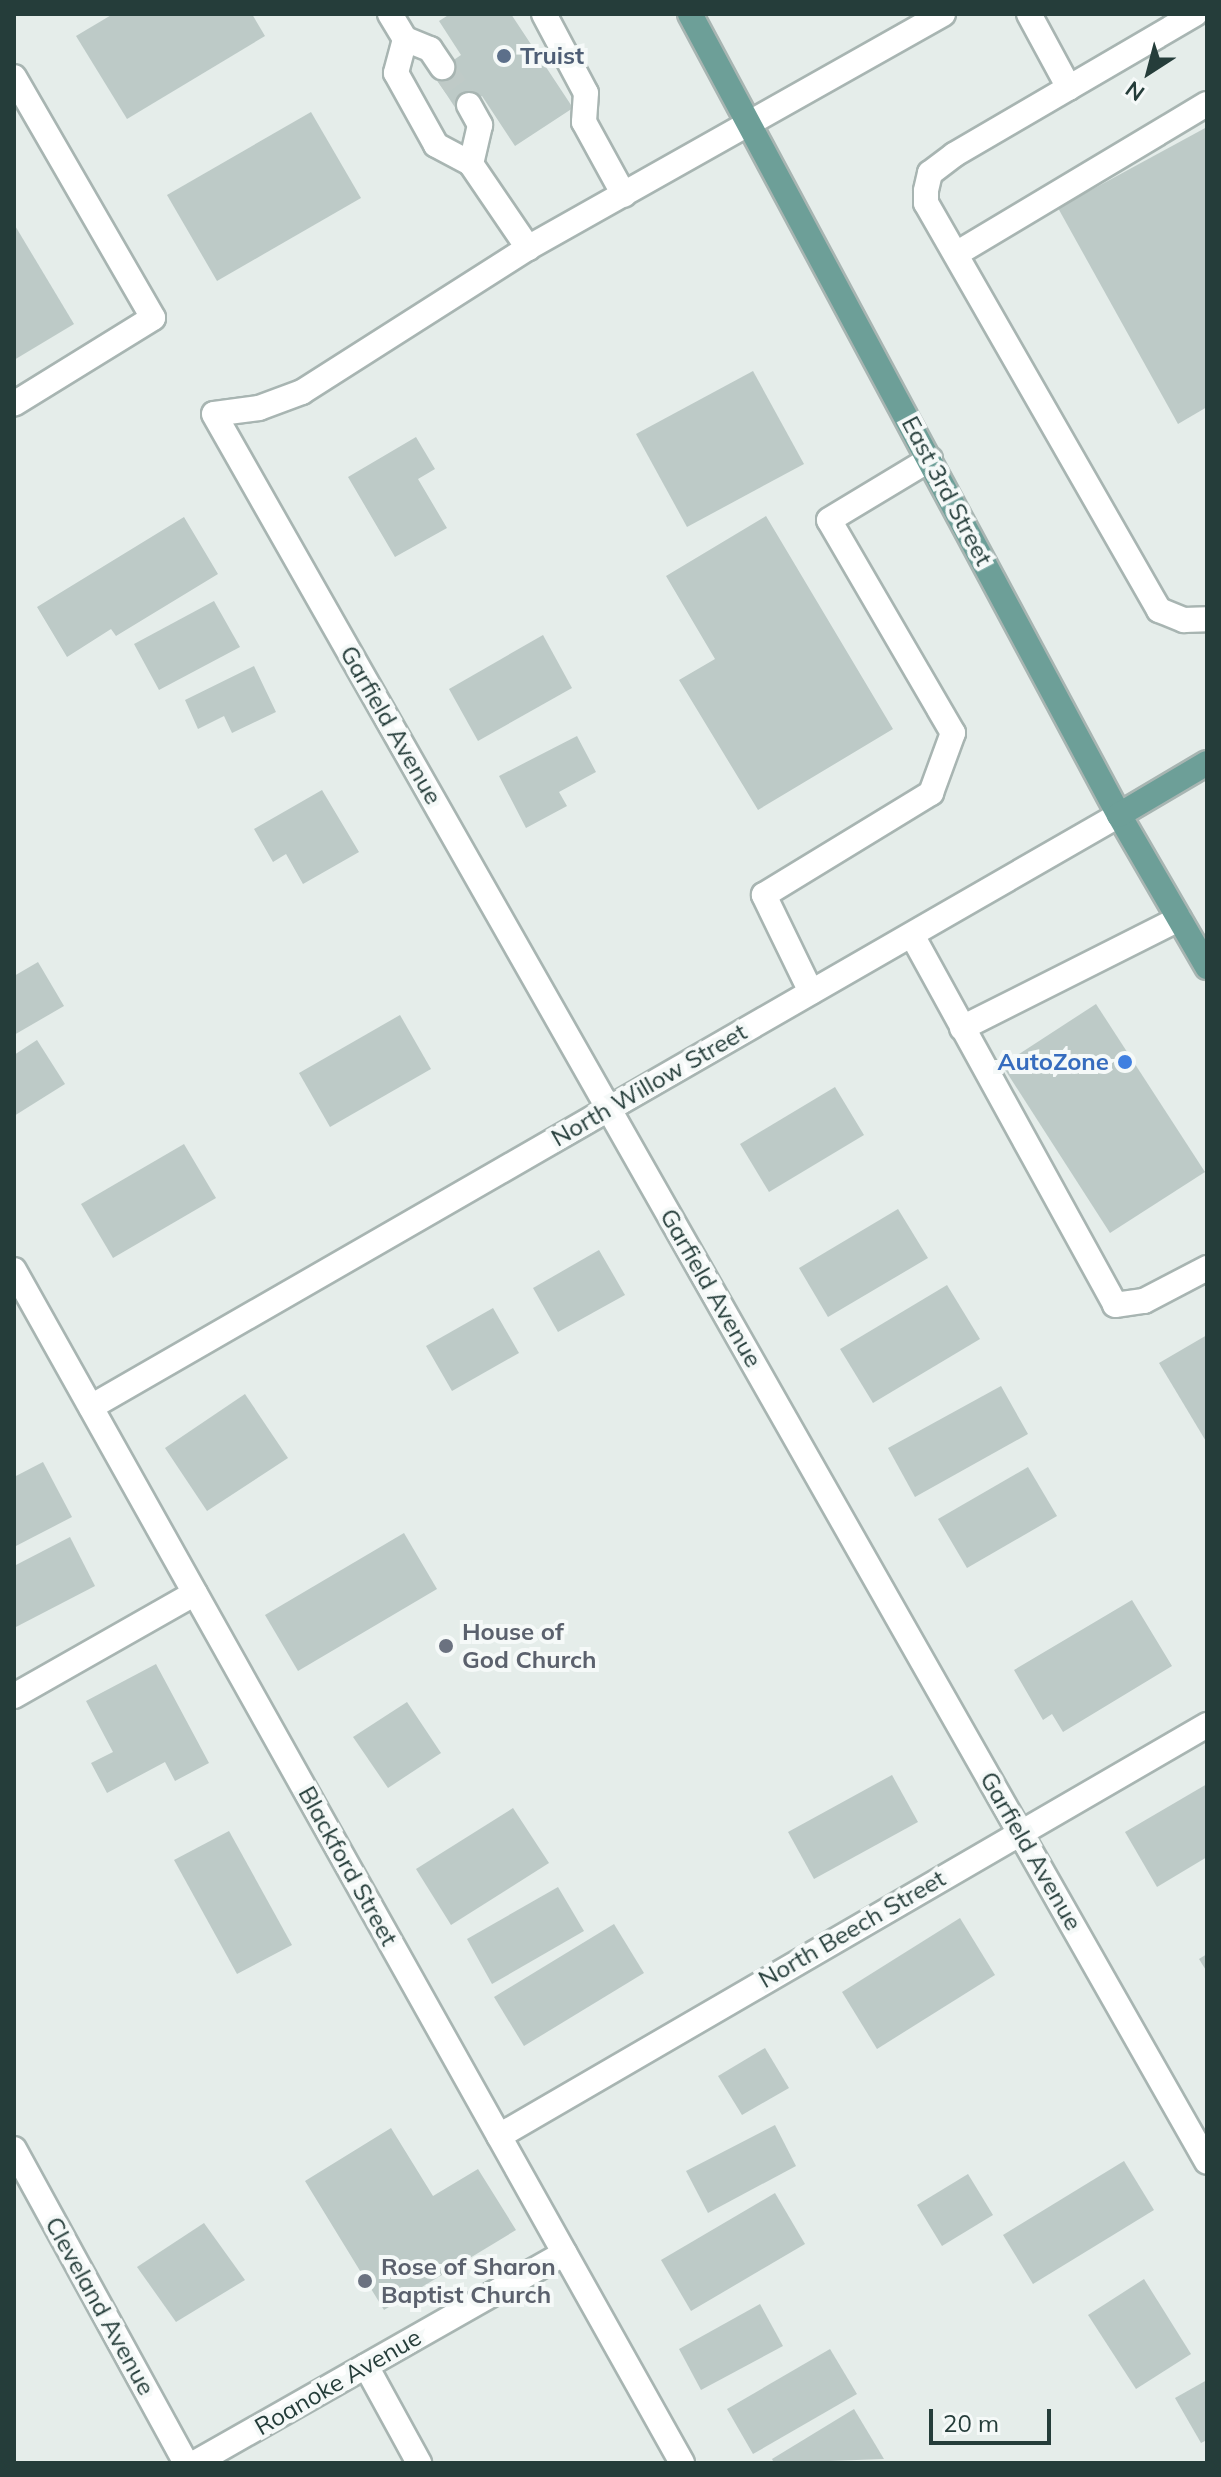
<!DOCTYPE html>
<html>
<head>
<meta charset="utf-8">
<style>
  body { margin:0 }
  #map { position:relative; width:1221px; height:2477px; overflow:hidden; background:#e5edea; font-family:Mulish,sans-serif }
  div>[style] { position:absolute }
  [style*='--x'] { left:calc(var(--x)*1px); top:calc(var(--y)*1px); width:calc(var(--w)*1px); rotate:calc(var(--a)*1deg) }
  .building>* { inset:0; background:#bdcac7 }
  .minor-tunnel>* { height:24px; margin-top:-12px; transform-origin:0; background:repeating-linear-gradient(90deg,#bfcac7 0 24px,transparent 0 36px) }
  .roads { filter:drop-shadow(2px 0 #a8b5b2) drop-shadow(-2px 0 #a8b5b2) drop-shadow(0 2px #a8b5b2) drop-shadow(0 -2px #a8b5b2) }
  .minor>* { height:24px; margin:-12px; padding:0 12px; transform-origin:12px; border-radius:12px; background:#fff }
  .major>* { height:24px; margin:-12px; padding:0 12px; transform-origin:12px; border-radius:12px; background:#6d9f98 }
  .dots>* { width:22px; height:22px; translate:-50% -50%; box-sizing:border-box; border:4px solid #f5f9f8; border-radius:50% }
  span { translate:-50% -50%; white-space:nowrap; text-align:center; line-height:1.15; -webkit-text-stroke:8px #f5f9f8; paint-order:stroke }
  .service-label { font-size:24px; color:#4e5e75; font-weight:700 }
  .left { translate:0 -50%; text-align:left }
  .street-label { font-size:24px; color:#253d3a }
  .shop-label { font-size:24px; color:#366cbe; font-weight:700 }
  .right { translate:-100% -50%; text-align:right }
  .worship-label { font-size:24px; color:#5b616d; font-weight:700 }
  .frame { position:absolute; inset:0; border:16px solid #253d3a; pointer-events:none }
  .north { position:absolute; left:1109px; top:32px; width:80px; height:80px; -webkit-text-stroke:6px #f5f9f8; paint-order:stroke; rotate:216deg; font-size:22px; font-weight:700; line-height:32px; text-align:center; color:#253d3a }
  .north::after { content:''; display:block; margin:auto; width:28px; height:36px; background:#253d3a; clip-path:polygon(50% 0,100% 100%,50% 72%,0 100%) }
  .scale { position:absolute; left:929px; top:2409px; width:122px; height:36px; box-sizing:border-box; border:4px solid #253d3a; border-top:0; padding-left:10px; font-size:24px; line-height:28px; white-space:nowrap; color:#253d3a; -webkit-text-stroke:6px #f5f9f8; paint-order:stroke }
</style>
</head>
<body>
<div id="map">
  <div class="building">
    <i style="clip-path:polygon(113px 14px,252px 14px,265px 36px,127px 119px,76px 36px)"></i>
    <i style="clip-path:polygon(450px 14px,511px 14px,573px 108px,515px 146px,482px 96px,458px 112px,433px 74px,461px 55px,439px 21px)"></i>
    <i style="clip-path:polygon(311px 112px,361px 198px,217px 281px,167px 195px)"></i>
    <i style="clip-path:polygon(1207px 127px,1207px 407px,1178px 424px,1058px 208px)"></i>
    <i style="clip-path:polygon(14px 224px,74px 324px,14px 360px)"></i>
    <i style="clip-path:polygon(753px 371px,804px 464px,687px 527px,636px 434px)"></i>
    <i style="clip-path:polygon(416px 437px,435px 469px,418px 479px,447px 528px,395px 557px,348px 477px)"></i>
    <i style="clip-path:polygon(766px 516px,893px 729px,758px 810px,679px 680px,715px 659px,666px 576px)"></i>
    <i style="clip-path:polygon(184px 517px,218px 574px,116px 636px,111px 629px,67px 657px,37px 607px)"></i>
    <i style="clip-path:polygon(214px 601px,240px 647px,159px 690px,134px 644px)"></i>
    <i style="clip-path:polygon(543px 635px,572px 688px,478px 741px,449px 689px)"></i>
    <i style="clip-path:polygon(254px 666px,276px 712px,232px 733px,224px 716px,198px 729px,185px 700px)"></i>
    <i style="clip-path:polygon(577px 736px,596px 772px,559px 792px,567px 806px,526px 828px,499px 776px)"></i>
    <i style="clip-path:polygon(322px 790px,359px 852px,303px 884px,286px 854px,273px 862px,254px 829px)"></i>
    <i style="clip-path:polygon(38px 962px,64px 1006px,14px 1035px,14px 976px)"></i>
    <i style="clip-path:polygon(1096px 1004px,1205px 1172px,1110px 1233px,1002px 1065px)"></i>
    <i style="clip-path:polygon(400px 1015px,431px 1069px,330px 1127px,299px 1073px)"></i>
    <i style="clip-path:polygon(37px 1040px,65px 1084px,14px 1116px,14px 1055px)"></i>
    <i style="clip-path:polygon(835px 1087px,864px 1135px,769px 1192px,740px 1144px)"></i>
    <i style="clip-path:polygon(184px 1144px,216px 1198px,113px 1258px,81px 1204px)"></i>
    <i style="clip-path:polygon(898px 1209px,928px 1258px,828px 1317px,799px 1268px)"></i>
    <i style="clip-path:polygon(599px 1250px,625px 1295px,558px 1332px,533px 1288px)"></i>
    <i style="clip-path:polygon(947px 1285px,980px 1339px,873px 1403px,840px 1349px)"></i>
    <i style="clip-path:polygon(493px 1308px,519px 1353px,452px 1391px,426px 1346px)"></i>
    <i style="clip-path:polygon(1207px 1335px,1207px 1443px,1159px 1363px)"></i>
    <i style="clip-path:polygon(1001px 1386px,1028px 1434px,915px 1497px,888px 1448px)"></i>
    <i style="clip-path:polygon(245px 1394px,288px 1458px,207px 1511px,165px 1448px)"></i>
    <i style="clip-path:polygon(43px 1462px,72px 1517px,14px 1547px,14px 1477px)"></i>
    <i style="clip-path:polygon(1028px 1467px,1057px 1516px,967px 1568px,938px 1519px)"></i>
    <i style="clip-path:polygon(404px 1533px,437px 1589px,298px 1671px,265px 1615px)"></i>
    <i style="clip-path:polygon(70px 1537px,95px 1586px,14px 1628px,14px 1566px)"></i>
    <i style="clip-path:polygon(1132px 1600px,1172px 1666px,1063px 1732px,1052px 1714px,1043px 1720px,1014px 1670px)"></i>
    <i style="clip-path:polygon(156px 1664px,209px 1763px,175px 1781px,165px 1762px,107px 1793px,91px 1763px,113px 1752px,86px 1701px)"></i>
    <i style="clip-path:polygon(407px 1702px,441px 1753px,388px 1788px,353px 1737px)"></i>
    <i style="clip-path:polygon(892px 1775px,918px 1822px,814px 1879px,788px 1832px)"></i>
    <i style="clip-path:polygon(1207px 1784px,1207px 1857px,1157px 1887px,1125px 1832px)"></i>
    <i style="clip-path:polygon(513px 1808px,549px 1863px,451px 1925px,416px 1869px)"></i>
    <i style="clip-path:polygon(229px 1831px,292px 1945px,237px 1974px,174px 1860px)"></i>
    <i style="clip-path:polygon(558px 1887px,584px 1931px,492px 1984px,467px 1939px)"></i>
    <i style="clip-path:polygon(960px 1918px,995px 1975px,877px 2049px,842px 1992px)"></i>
    <i style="clip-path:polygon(614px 1924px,644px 1973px,524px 2046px,494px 1997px)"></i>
    <i style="clip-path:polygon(1207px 1954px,1207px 1972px,1199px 1959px)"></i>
    <i style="clip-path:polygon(765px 2048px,789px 2088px,742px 2115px,718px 2076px)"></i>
    <i style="clip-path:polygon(775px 2125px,796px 2166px,708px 2213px,686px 2171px)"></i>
    <i style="clip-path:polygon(391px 2128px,433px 2196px,478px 2169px,516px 2230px,384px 2310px,305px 2181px)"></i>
    <i style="clip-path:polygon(1124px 2161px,1154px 2210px,1033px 2284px,1003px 2235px)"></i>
    <i style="clip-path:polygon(968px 2174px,993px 2215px,942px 2246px,917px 2205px)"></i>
    <i style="clip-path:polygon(775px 2193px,805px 2244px,691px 2311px,661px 2260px)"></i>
    <i style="clip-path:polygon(204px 2223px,245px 2280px,176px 2322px,137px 2267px)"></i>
    <i style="clip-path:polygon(1144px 2279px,1191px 2354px,1136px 2389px,1088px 2315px)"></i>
    <i style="clip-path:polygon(760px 2304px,783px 2346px,701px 2390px,679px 2349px)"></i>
    <i style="clip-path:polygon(830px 2349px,857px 2394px,753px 2454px,727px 2409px)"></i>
    <i style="clip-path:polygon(1207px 2380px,1207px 2440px,1201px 2443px,1175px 2398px)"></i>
    <i style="clip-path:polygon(854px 2409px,884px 2459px,774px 2463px,772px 2459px)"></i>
  </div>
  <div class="minor-tunnel">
    <i style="--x:442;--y:67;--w:47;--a:54.6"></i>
  </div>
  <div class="roads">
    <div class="minor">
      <i style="--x:390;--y:14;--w:29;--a:59"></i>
      <i style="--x:405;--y:39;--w:27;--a:22"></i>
      <i style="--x:430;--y:49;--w:22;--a:56"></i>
      <i style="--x:544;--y:14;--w:89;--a:62"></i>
      <i style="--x:586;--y:93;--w:29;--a:94"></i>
      <i style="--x:584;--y:122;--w:83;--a:61.3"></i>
      <i style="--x:943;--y:14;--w:476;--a:150.6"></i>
      <i style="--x:528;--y:248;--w:268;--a:147.5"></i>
      <i style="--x:302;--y:392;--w:46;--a:159.6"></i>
      <i style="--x:259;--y:408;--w:45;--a:172.4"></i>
      <i style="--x:214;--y:414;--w:2010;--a:60.4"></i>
      <i style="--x:1029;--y:14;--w:84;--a:61.6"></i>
      <i style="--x:1195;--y:14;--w:279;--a:149.7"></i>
      <i style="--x:954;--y:155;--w:30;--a:143"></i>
      <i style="--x:930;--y:173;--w:18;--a:103"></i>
      <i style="--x:926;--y:191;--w:12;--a:90"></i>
      <i style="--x:926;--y:203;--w:469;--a:60.2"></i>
      <i style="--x:1159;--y:610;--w:27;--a:22"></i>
      <i style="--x:1184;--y:620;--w:23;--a:-2"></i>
      <i style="--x:405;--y:39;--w:35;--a:105"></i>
      <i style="--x:396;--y:73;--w:82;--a:60.9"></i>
      <i style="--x:436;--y:145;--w:40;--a:28"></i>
      <i style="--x:471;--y:164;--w:102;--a:55.8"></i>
      <i style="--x:14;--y:77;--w:278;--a:60"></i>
      <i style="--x:153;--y:318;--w:163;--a:148.3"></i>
      <i style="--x:469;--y:105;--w:23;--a:61"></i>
      <i style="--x:480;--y:125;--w:40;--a:103"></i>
      <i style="--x:956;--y:254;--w:292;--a:-30.9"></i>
      <i style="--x:912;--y:935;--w:422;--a:61.2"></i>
      <i style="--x:1115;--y:1305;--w:29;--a:-8"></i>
      <i style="--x:1144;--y:1301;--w:71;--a:-27.6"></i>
      <i style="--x:811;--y:992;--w:108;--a:-115.9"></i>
      <i style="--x:764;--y:895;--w:196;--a:-31.4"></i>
      <i style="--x:931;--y:793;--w:64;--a:-69.9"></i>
      <i style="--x:953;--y:733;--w:246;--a:-120.2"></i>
      <i style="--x:829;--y:520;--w:118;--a:-31.1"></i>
      <i style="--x:962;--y:1028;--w:243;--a:-26.7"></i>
      <i style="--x:14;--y:1270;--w:1367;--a:60.75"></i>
      <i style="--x:91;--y:1407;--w:1186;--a:-29.94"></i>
      <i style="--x:14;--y:1696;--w:208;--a:-29.6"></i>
      <i style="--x:499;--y:2136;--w:819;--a:-30.14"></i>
      <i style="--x:14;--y:2149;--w:358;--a:61.3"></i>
      <i style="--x:366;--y:2366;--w:111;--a:61.3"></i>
      <i style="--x:195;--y:2463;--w:425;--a:-29.6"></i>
    </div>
    <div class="major">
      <i style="--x:690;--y:14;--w:909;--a:61.83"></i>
      <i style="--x:1119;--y:815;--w:176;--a:59.9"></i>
      <i style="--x:1119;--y:815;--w:102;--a:-30.6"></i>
    </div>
  </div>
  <div class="dots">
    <i style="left:504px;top:56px;background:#5c6f8a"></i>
    <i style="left:1125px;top:1062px;background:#3f7fe0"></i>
    <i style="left:446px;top:1646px;background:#6b7280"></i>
    <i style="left:365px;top:2281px;background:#6b7280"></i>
  </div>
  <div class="service-label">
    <span class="left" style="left:520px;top:56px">Truist</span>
  </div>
  <div class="street-label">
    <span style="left:947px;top:491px;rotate:62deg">East 3rd Street</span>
    <span style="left:391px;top:725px;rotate:60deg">Garfield Avenue</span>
    <span style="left:649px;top:1085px;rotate:-30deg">North Willow Street</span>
    <span style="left:711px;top:1288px;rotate:60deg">Garfield Avenue</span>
    <span style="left:1031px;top:1851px;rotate:60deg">Garfield Avenue</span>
    <span style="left:348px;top:1866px;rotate:61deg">Blackford Street</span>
    <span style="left:852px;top:1929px;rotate:-30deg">North Beech Street</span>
    <span style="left:100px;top:2306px;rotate:61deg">Cleveland Avenue</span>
    <span style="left:338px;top:2382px;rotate:-30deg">Roanoke Avenue</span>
  </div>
  <div class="shop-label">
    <span class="right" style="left:1109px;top:1062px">AutoZone</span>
  </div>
  <div class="worship-label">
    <span class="left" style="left:462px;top:1646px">House of<br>God Church</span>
    <span class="left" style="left:381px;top:2281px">Rose of Sharon<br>Baptist Church</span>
  </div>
  <div class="frame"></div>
  <div class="north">N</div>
  <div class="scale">20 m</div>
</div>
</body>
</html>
